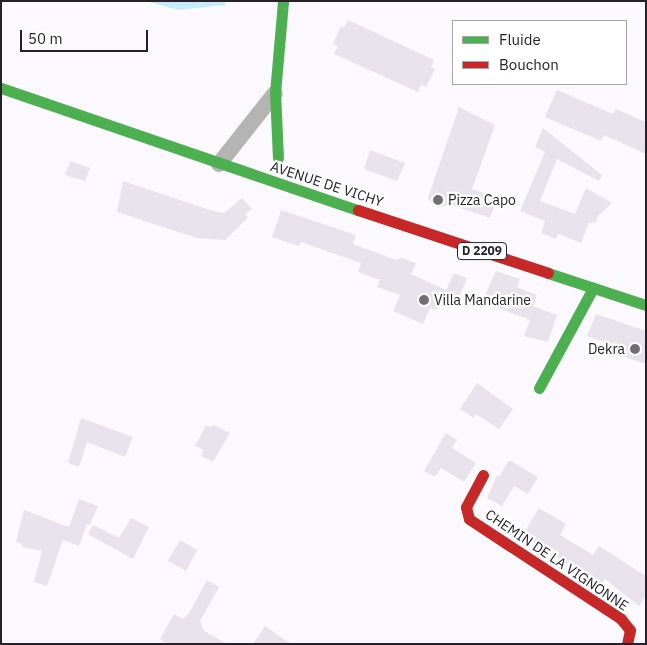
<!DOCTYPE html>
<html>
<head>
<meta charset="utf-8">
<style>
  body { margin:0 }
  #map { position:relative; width:647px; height:645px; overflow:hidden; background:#fbf9fd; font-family:"IBM Plex Sans",sans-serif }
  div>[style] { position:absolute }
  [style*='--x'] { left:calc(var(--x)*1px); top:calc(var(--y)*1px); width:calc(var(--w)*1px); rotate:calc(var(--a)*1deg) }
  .water>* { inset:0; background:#c6ecfa }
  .building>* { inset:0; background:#e7e2ec }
  .street>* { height:16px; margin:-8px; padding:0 8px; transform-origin:8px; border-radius:8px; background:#b4b4b2 }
  .fast>* { height:11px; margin:-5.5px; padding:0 5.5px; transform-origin:5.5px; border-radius:5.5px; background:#4caf50 }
  .jam>* { height:11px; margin:-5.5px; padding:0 5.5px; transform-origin:5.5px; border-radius:5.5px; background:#c62828 }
  .dots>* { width:14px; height:14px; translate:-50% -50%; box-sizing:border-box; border:2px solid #fff; border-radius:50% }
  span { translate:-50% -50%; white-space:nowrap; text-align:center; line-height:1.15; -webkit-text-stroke:4.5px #fff; paint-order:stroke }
  .shield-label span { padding:1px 4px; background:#fff; border:1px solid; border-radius:4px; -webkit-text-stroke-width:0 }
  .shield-label { font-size:12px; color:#28212c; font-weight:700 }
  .street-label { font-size:14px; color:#28212c }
  .poi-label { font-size:14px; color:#28212c }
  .left { translate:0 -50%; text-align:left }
  .right { translate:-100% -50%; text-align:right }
  .frame { position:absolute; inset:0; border:2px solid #28212c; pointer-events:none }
  .legend { position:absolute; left:452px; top:20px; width:175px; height:65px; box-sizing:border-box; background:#fff; border:1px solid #a9a6ab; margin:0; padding:6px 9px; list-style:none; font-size:15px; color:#28212c }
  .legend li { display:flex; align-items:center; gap:10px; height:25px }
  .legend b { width:25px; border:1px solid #a9a6ab }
  .scale { position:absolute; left:20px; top:30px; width:128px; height:22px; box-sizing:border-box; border:2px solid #28212c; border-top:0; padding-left:6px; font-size:15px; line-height:18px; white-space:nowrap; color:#28212c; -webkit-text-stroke:4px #fff; paint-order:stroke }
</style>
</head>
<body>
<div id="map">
  <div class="water">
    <i style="clip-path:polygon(146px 1px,225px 1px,225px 5px,178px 10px)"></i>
  </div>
  <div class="building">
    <i style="clip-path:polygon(348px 20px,434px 60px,431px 67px,435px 69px,426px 87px,421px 85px,418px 92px,334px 54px,338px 46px,333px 44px,341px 26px,344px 28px)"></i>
    <i style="clip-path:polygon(557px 90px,613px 114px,616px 109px,646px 122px,646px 154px,604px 135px,601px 141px,545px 117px)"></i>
    <i style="clip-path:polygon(459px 107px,495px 125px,472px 189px,498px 198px,490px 218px,449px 204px,442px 207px,431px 203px,428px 198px)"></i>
    <i style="clip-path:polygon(543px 128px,602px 175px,599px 181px,557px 159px,540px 201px,575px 214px,586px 188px,612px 203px,598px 216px,596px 222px,589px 223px,581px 243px,558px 234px,556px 239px,541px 233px,545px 221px,520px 211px,545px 152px,535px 147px)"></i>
    <i style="clip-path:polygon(370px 150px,405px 163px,397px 181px,364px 169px)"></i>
    <i style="clip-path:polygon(70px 161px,90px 168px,85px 181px,65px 175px)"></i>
    <i style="clip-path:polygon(123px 181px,213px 211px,224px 213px,242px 198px,252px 209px,245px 214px,248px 218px,225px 240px,197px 238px,117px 212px)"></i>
    <i style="clip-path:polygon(281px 210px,356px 235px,353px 244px,396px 260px,401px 258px,416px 263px,411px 274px,446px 290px,454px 273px,467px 278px,458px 301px,455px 300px,451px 307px,440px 302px,436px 310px,430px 308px,423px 324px,393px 311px,400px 295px,377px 287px,380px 280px,358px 272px,361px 263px,301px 242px,299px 246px,272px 237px)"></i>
    <i style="clip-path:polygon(496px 271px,520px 279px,517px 287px,537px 295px,533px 306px,557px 315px,548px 342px,524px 336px,530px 320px,482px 302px)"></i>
    <i style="clip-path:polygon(596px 314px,646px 331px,646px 364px,622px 356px,624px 349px,587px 336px)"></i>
    <i style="clip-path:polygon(477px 383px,513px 409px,499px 429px,476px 414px,474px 418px,460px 409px)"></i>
    <i style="clip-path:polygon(81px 418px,133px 437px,125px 457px,87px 442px,79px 467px,68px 463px)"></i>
    <i style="clip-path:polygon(206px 425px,210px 427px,214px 425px,230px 433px,213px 462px,201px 456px,204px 450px,195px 446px)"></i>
    <i style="clip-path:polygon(446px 433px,457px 440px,452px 448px,476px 463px,464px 482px,441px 468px,435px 477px,424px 471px)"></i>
    <i style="clip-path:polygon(509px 460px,538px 477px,528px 494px,514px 486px,502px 506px,487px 498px,497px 475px,499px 477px)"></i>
    <i style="clip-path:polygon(79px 499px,98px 506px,90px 525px,87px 524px,79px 546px,63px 540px,47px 586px,34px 582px,42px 551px,22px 547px,22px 544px,16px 542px,24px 510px,69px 527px)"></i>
    <i style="clip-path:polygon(539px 508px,566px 524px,560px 535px,593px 555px,599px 546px,646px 576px,646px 596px,639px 606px,605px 579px,601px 585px,523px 535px)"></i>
    <i style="clip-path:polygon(131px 518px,149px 527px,133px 559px,88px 534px,93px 525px,119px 538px)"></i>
    <i style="clip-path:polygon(180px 540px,197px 550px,186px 571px,168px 561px)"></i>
    <i style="clip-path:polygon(207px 580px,219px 587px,200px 621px,204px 631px,227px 644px,168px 644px,160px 639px,174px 614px,183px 619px,189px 613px)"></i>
    <i style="clip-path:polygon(265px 626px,291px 644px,253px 644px)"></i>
  </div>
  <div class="street">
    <i style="--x:219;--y:164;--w:90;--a:-51.7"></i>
  </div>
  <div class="fast">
    <i style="--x:1;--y:88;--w:377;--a:18.9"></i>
    <i style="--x:278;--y:158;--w:65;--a:-92.6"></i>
    <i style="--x:275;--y:93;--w:92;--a:-85"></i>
    <i style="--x:548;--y:273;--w:103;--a:18.1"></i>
    <i style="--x:539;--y:388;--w:114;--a:-61.6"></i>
  </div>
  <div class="jam">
    <i style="--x:358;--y:210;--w:200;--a:18.3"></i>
    <i style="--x:483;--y:475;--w:36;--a:118"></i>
    <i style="--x:466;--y:507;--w:12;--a:76"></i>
    <i style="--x:469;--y:519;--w:182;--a:33.3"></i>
    <i style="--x:621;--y:619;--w:14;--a:51"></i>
    <i style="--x:630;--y:630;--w:14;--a:102"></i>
  </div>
  <div class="dots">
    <i style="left:438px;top:200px;background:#726d75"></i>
    <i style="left:424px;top:300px;background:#726d75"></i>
    <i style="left:635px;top:349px;background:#726d75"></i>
  </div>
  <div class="shield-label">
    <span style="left:482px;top:251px">D 2209</span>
  </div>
  <div class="street-label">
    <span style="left:327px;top:184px;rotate:18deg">AVENUE DE VICHY</span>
    <span style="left:557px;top:560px;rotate:34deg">CHEMIN DE LA VIGNONNE</span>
  </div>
  <div class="poi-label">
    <span class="left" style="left:448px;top:200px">Pizza Capo</span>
    <span class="left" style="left:434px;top:300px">Villa Mandarine</span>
    <span class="right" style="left:625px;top:349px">Dekra</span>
  </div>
  <div class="frame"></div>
  <ul class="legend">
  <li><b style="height:6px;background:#4caf50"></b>Fluide</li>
  <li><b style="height:6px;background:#c62828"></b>Bouchon</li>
  </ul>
  <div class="scale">50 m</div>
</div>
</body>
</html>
